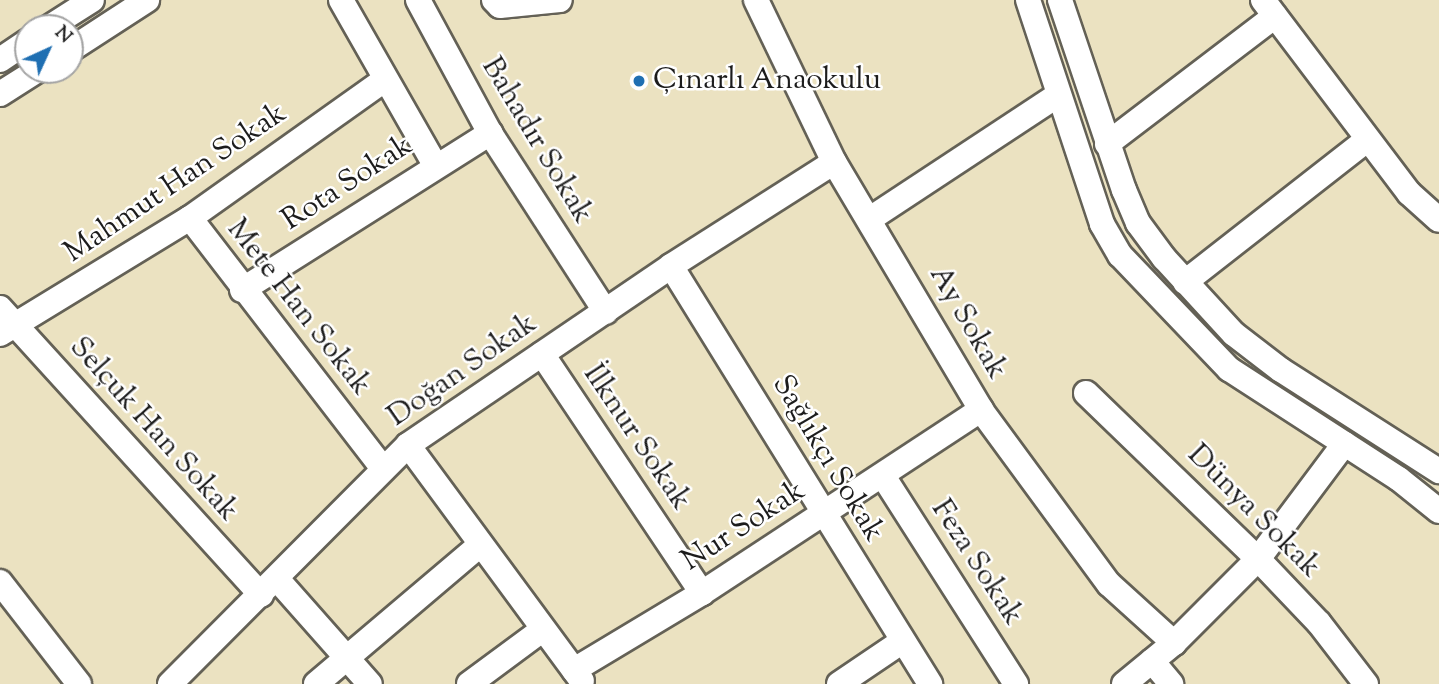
<!DOCTYPE html>
<html>
<head>
<meta charset="utf-8">
<style>
  body { margin:0 }
  #map { position:relative; width:1439px; height:684px; overflow:hidden; background:#ebe2c1; font-family:"Sorts Mill Goudy",serif }
  div>[style] { position:absolute }
  [style*='--x'] { left:calc(var(--x)*1px); top:calc(var(--y)*1px); width:calc(var(--w)*1px); rotate:calc(var(--a)*1deg) }
  .roads { filter:drop-shadow(2px 0 #646156) drop-shadow(-2px 0 #646156) drop-shadow(0 2px #646156) drop-shadow(0 -2px #646156) }
  .minor>* { height:24px; margin:-12px; padding:0 12px; transform-origin:12px; border-radius:12px; background:#fff }
  .dots>* { width:19px; height:19px; translate:-50% -50%; box-sizing:border-box; border:4px solid #fff; border-radius:50% }
  span { translate:-50% -50%; white-space:nowrap; text-align:center; line-height:1.15; -webkit-text-stroke:5px #fff; paint-order:stroke }
  .poi-label { font-size:30px; color:#1c1c1c }
  .left { translate:0 -50%; text-align:left }
  .street-label { font-size:30px; color:#1c1c1c }
  .north { position:absolute; left:14px; top:14px; width:70px; height:70px; box-sizing:border-box; background:#fff; border:2px solid #a4a4a4; border-radius:50%; rotate:45deg; font-size:19px; font-weight:700; line-height:28px; text-align:center; color:#1c1c1c }
  .north::after { content:''; display:block; margin:auto; width:24px; height:32px; background:#1f6fb2; clip-path:polygon(50% 0,100% 100%,50% 72%,0 100%) }
</style>
</head>
<body>
<div id="map">
  <div class="roads">
    <div class="minor">
      <i style="--x:341;--y:0;--w:190;--a:60.3"></i>
      <i style="--x:418;--y:0;--w:151;--a:61.6"></i>
      <i style="--x:490;--y:133;--w:213;--a:57.1"></i>
      <i style="--x:494;--y:0;--w:8;--a:45"></i>
      <i style="--x:500;--y:6;--w:60;--a:-5.7"></i>
      <i style="--x:756;--y:0;--w:180;--a:64.3"></i>
      <i style="--x:834;--y:162;--w:288;--a:59.3"></i>
      <i style="--x:981;--y:410;--w:216;--a:53.7"></i>
      <i style="--x:1109;--y:584;--w:88;--a:42.2"></i>
      <i style="--x:1028;--y:0;--w:236;--a:71.7"></i>
      <i style="--x:1102;--y:224;--w:36;--a:60"></i>
      <i style="--x:1120;--y:255;--w:158;--a:46.3"></i>
      <i style="--x:1229;--y:369;--w:202;--a:32.9"></i>
      <i style="--x:1399;--y:479;--w:51;--a:38.7"></i>
      <i style="--x:1060;--y:0;--w:200;--a:71.4"></i>
      <i style="--x:1124;--y:190;--w:36;--a:67"></i>
      <i style="--x:1138;--y:223;--w:44;--a:53.4"></i>
      <i style="--x:1164;--y:258;--w:103;--a:47.4"></i>
      <i style="--x:1234;--y:334;--w:59;--a:37.5"></i>
      <i style="--x:1281;--y:370;--w:188;--a:32.6"></i>
      <i style="--x:1263;--y:0;--w:242;--a:52.9"></i>
      <i style="--x:1409;--y:193;--w:40;--a:42"></i>
      <i style="--x:48;--y:28;--w:52;--a:-32.5"></i>
      <i style="--x:70;--y:50;--w:92;--a:-33"></i>
      <i style="--x:0;--y:60;--w:34;--a:-34"></i>
      <i style="--x:0;--y:94;--w:45;--a:-32.3"></i>
      <i style="--x:1107;--y:144;--w:211;--a:-37.3"></i>
      <i style="--x:190;--y:218;--w:317;--a:52.4"></i>
      <i style="--x:870;--y:219;--w:225;--a:-33.4"></i>
      <i style="--x:671;--y:266;--w:492;--a:58.2"></i>
      <i style="--x:1185;--y:282;--w:231;--a:-38"></i>
      <i style="--x:242;--y:290;--w:294;--a:-32.3"></i>
      <i style="--x:0;--y:308;--w:388;--a:47.7"></i>
      <i style="--x:0;--y:334;--w:223;--a:-31.4"></i>
      <i style="--x:190;--y:218;--w:238;--a:-35.4"></i>
      <i style="--x:542;--y:354;--w:288;--a:56.2"></i>
      <i style="--x:1086;--y:393;--w:239;--a:44"></i>
      <i style="--x:1258;--y:559;--w:88;--a:46.4"></i>
      <i style="--x:1319;--y:623;--w:77;--a:52.4"></i>
      <i style="--x:408;--y:445;--w:293;--a:53.6"></i>
      <i style="--x:883;--y:476;--w:247;--a:57.4"></i>
      <i style="--x:277;--y:579;--w:140;--a:48.5"></i>
      <i style="--x:0;--y:582;--w:129;--a:52.2"></i>
      <i style="--x:1152;--y:661;--w:30;--a:50"></i>
      <i style="--x:574;--y:670;--w:149;--a:-31"></i>
      <i style="--x:702;--y:593;--w:334;--a:-33.3"></i>
      <i style="--x:170;--y:684;--w:337;--a:-45.1"></i>
      <i style="--x:408;--y:445;--w:318;--a:-34.2"></i>
      <i style="--x:671;--y:266;--w:193;--a:-32.5"></i>
      <i style="--x:316;--y:684;--w:214;--a:-40.3"></i>
      <i style="--x:469;--y:684;--w:91;--a:-36.5"></i>
      <i style="--x:839;--y:684;--w:75;--a:-34.1"></i>
      <i style="--x:1124;--y:684;--w:65;--a:-39.4"></i>
      <i style="--x:1174;--y:643;--w:119;--a:-45"></i>
      <i style="--x:1258;--y:559;--w:144;--a:-53.2"></i>
    </div>
  </div>
  <div class="dots">
    <i style="left:639px;top:81px;background:#1f6fb2"></i>
  </div>
  <div class="poi-label">
    <span class="left" style="left:653px;top:81px">Çınarlı Anaokulu</span>
  </div>
  <div class="street-label">
    <span style="left:536px;top:141px;rotate:59deg">Bahadır Sokak</span>
    <span style="left:176px;top:184px;rotate:-34deg">Mahmut Han Sokak</span>
    <span style="left:348px;top:184px;rotate:-33deg">Rota Sokak</span>
    <span style="left:298px;top:308px;rotate:52deg">Mete Han Sokak</span>
    <span style="left:967px;top:323px;rotate:60deg">Ay Sokak</span>
    <span style="left:463px;top:371px;rotate:-35deg">Doğan Sokak</span>
    <span style="left:153px;top:430px;rotate:48deg">Selçuk Han Sokak</span>
    <span style="left:636px;top:438px;rotate:56deg">İlknur Sokak</span>
    <span style="left:827px;top:459px;rotate:59deg">Sağlıkçı Sokak</span>
    <span style="left:1253px;top:512px;rotate:45deg">Dünya Sokak</span>
    <span style="left:744px;top:527px;rotate:-33deg">Nur Sokak</span>
    <span style="left:976px;top:563px;rotate:57deg">Feza Sokak</span>
  </div>
  <div class="north">N</div>
</div>
</body>
</html>
